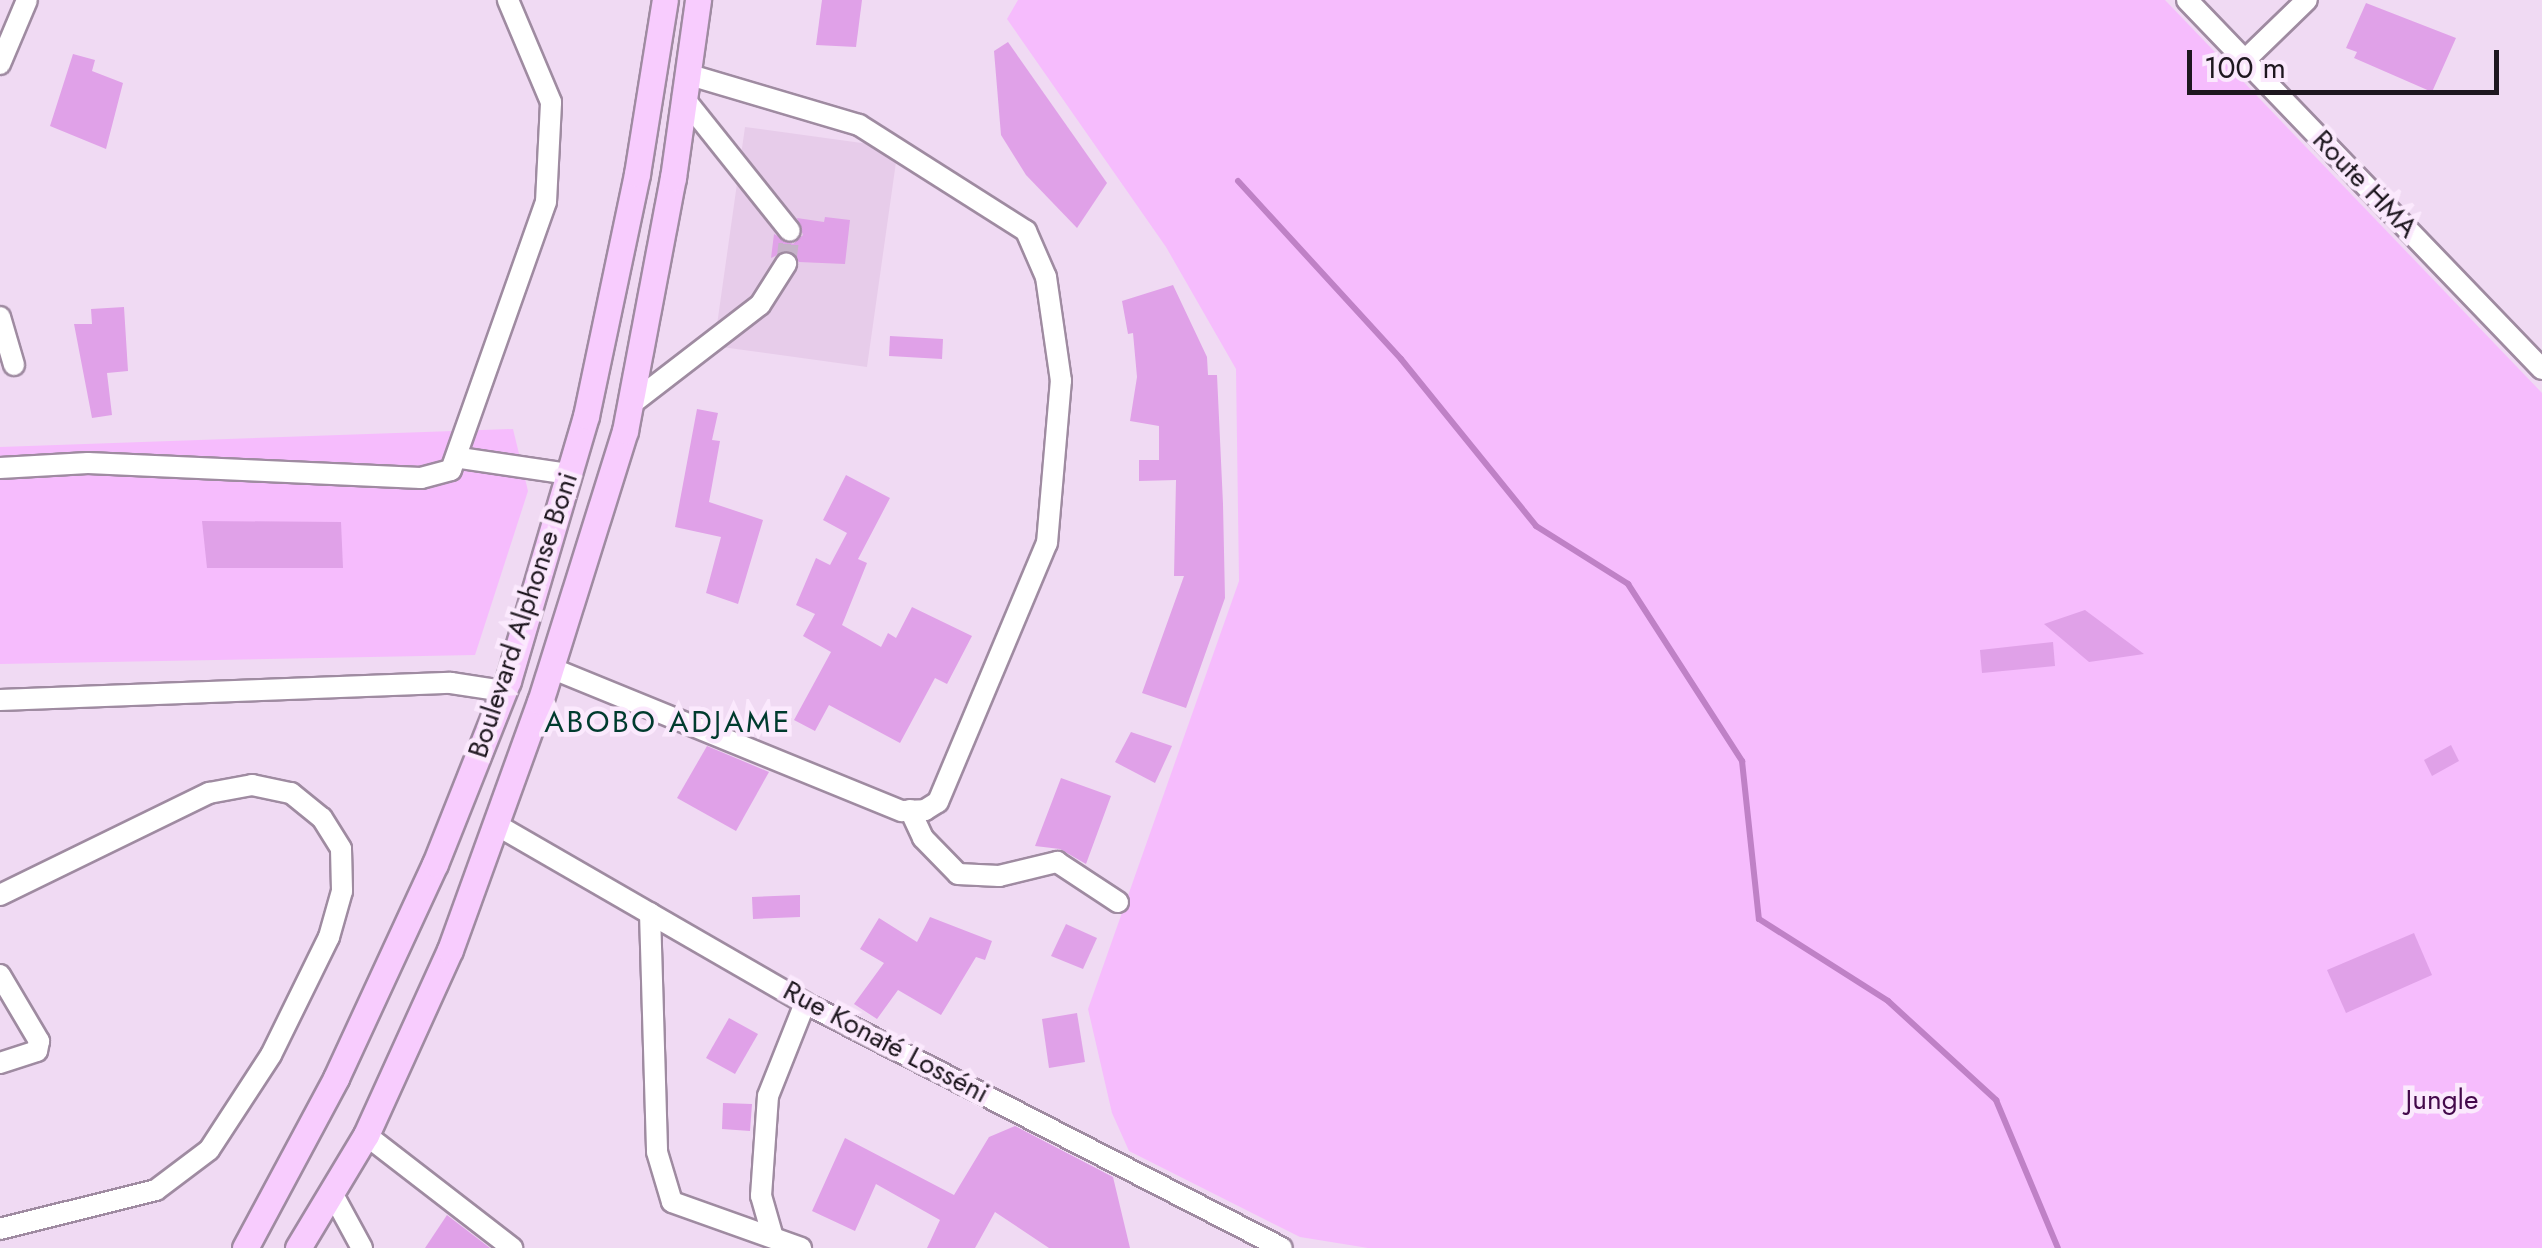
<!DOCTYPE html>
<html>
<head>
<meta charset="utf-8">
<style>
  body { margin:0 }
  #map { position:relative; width:2542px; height:1248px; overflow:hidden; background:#f0daf3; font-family:Jost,sans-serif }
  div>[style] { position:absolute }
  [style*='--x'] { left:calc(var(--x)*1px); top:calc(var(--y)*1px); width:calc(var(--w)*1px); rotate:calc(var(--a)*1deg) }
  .built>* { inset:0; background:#e7ccea }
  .green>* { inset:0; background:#f6bcfd }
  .stream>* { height:6px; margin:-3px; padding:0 3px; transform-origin:3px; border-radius:3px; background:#bf81c6 }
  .building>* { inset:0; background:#e0a1e8 }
  .minor-tunnel>* { height:20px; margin-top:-10px; transform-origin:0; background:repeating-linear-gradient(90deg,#c6b3c9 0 20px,transparent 0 30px) }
  .roads { filter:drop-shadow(2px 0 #9f8ba1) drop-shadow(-2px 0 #9f8ba1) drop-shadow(0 2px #9f8ba1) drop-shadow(0 -2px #9f8ba1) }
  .minor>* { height:20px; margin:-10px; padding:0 10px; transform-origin:10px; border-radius:10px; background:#fff }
  .major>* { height:25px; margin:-12.5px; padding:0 12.5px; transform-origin:12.5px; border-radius:12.5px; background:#f8ccfe }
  span { translate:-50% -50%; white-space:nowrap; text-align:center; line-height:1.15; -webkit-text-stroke:9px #fbe9fd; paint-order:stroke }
  .street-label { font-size:28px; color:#1e171f }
  .park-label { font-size:28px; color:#43094a }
  .neighbourhood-label { font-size:30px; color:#003b2e; letter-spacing:2.5px }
  .scale { position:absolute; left:2187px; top:50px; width:312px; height:45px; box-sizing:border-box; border:5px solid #1e171f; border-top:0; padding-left:12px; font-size:30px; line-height:35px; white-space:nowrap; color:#1e171f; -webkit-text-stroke:8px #fbe9fd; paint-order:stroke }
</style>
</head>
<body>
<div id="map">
  <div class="built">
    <i style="clip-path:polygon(745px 127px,898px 148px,867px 367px,714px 346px)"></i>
  </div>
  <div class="green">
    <i style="clip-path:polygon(1018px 0,2165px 0,2542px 393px,2542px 1248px,1368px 1248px,1300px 1237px,1129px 1151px,1112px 1113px,1088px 1009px,1239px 581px,1236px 369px,1166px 247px,1007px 19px)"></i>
    <i style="clip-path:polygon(513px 429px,528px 491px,475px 655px,0 664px,0 447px)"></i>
  </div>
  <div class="stream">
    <i style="--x:1238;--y:181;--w:241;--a:47.5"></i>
    <i style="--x:1401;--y:359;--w:215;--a:51"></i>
    <i style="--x:1536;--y:526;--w:109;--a:32.2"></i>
    <i style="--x:1628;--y:584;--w:211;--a:57.2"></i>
    <i style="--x:1742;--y:761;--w:159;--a:83.9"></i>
    <i style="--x:1759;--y:919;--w:153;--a:32.4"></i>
    <i style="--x:1888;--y:1001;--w:147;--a:42.5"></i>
    <i style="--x:1996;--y:1100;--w:160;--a:67.3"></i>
  </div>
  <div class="building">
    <i style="clip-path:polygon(822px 0,862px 0,856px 47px,816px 45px)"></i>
    <i style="clip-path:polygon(2366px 3px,2456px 38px,2432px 92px,2354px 58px,2357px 52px,2346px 48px)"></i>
    <i style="clip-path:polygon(1008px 42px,1107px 183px,1077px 228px,1026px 175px,1001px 135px,994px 51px)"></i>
    <i style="clip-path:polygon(73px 54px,95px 60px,92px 71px,123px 83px,106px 149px,50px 126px)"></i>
    <i style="clip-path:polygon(825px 217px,850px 220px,845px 264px,799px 262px,788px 250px,771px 258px,774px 234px,793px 244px,803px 235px,797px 218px,824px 222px)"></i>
    <i style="clip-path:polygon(1173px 285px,1207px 357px,1208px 375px,1217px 375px,1223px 504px,1225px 598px,1186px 708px,1142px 693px,1184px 576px,1174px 576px,1176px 480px,1139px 481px,1139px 460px,1159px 460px,1159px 426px,1130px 421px,1137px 377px,1133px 333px,1128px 334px,1122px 301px)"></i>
    <i style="clip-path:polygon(124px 307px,128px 371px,107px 373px,112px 415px,92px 418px,74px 324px,92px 324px,91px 309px)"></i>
    <i style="clip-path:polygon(890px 336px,943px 339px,942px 359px,889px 356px)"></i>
    <i style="clip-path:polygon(697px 409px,718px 413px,712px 440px,720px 441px,709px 502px,763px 520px,738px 604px,706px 593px,721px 537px,675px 527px)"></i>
    <i style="clip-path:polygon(846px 475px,890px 498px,858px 559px,867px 563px,842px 625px,881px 647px,888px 633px,896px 638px,912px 607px,972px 636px,947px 684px,935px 678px,900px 743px,829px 705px,815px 731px,794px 720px,831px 652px,803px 636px,815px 614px,796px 605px,816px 558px,830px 565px,847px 533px,823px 520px)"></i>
    <i style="clip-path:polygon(202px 521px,341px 522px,343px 568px,207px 568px)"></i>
    <i style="clip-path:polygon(2085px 610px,2144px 654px,2089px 662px,2044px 624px)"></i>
    <i style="clip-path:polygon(2053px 642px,2055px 666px,1982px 673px,1980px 650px)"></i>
    <i style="clip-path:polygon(1131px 732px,1172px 746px,1155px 783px,1115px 762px)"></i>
    <i style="clip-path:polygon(2451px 745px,2459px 761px,2432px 776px,2424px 760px)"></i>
    <i style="clip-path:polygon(707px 746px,769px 772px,736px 831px,677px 798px)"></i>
    <i style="clip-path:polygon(1061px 778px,1111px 796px,1086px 864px,1060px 849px,1035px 846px)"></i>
    <i style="clip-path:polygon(800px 895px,800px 917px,753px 919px,752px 897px)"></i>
    <i style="clip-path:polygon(930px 917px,992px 941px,985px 960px,976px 957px,941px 1015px,898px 990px,877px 1019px,854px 1004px,884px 963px,860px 949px,879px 918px,917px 942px)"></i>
    <i style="clip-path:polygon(1066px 924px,1097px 938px,1083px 969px,1051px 956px)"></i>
    <i style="clip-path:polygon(2414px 933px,2432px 975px,2346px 1013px,2327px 970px)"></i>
    <i style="clip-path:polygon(1077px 1013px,1085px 1062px,1049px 1068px,1042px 1019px)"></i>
    <i style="clip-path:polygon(729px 1018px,758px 1034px,735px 1074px,706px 1058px)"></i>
    <i style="clip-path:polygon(723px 1103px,752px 1104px,750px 1131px,722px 1129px)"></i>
    <i style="clip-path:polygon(1015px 1126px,1113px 1177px,1130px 1248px,1049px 1248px,995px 1212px,975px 1248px,927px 1248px,940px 1220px,876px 1184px,855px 1231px,812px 1211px,845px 1138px,954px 1195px,989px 1137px)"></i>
    <i style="clip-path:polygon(447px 1215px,490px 1248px,425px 1248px)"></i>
  </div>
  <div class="minor-tunnel">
    <i style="--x:786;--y:264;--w:33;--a:-83"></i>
  </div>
  <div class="roads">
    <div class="minor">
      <i style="--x:2187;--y:0;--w:512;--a:46.11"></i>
      <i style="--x:2245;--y:60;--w:86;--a:-44.1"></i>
      <i style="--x:0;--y:64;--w:69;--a:-67.1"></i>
      <i style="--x:683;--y:97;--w:171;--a:51.4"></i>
      <i style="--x:0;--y:317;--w:50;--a:73.7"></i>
      <i style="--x:630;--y:405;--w:164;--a:-37.6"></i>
      <i style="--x:760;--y:305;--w:49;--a:-57.6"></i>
      <i style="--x:461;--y:458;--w:110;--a:8.4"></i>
      <i style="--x:0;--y:468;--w:88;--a:-3.3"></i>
      <i style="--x:88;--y:463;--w:333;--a:2.6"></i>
      <i style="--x:421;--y:478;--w:31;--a:-15"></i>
      <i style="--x:451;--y:470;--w:284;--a:-70.5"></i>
      <i style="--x:546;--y:202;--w:100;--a:-87.1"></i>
      <i style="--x:551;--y:102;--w:111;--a:-112.9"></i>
      <i style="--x:551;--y:668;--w:379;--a:22.2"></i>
      <i style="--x:902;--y:811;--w:23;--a:-2"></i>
      <i style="--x:925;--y:810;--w:15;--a:-32"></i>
      <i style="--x:938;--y:802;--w:281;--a:-67.2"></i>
      <i style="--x:1047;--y:543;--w:163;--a:-85.1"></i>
      <i style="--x:1061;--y:381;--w:105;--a:-98.2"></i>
      <i style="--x:1046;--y:277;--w:50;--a:-113.5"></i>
      <i style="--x:1026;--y:231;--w:198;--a:-147.6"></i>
      <i style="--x:859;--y:125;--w:179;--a:-163.5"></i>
      <i style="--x:0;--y:700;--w:451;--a:-2.2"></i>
      <i style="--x:451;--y:683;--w:54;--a:8.6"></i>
      <i style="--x:910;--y:810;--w:31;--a:65"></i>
      <i style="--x:923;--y:838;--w:50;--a:45.8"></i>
      <i style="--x:958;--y:874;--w:41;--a:2.8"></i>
      <i style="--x:999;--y:876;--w:60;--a:-13.6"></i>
      <i style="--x:1057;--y:862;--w:73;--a:33.3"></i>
      <i style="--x:495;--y:824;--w:358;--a:30"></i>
      <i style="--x:805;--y:1003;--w:536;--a:27.19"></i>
      <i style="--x:0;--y:895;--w:233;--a:-26"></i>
      <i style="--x:209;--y:793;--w:44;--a:-10.5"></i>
      <i style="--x:252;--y:785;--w:40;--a:12"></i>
      <i style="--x:291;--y:793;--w:40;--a:39"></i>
      <i style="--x:322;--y:818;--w:36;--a:58"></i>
      <i style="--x:341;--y:849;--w:42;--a:88.6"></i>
      <i style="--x:342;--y:891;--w:48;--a:105.8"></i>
      <i style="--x:329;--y:937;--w:131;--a:116.2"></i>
      <i style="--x:271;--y:1055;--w:113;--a:123.1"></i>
      <i style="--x:209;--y:1150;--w:66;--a:143"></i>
      <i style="--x:156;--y:1190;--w:161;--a:166"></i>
      <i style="--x:650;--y:913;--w:239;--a:88.3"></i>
      <i style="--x:657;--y:1152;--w:52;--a:73.3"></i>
      <i style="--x:672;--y:1202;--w:137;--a:19.6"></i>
      <i style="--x:0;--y:975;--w:77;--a:59.4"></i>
      <i style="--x:39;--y:1041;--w:10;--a:101"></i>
      <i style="--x:37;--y:1051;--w:39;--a:162"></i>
      <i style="--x:366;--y:1135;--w:185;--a:37.7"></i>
      <i style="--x:331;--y:1191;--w:65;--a:61.5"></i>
      <i style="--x:772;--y:1234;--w:40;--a:-106"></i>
      <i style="--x:761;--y:1196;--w:100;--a:-86"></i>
      <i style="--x:768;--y:1096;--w:100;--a:-68.3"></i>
    </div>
    <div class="major">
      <i style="--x:245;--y:1248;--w:193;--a:-61.8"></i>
      <i style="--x:336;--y:1078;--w:236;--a:-65.2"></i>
      <i style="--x:435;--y:864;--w:197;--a:-68.3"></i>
      <i style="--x:508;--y:681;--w:276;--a:-73.6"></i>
      <i style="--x:586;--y:416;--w:247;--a:-78.1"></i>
      <i style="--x:637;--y:174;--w:176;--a:-80.9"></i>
      <i style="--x:298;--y:1248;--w:132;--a:-59"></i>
      <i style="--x:366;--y:1135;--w:203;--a:-65.6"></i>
      <i style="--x:450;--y:950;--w:264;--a:-70.1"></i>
      <i style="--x:540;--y:702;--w:284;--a:-72.6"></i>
      <i style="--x:625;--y:431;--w:258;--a:-79.3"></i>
      <i style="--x:673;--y:178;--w:180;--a:-82"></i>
    </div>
  </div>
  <div class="street-label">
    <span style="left:2365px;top:184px;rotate:46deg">Route HMA</span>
    <span style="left:523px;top:615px;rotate:-72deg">Boulevard Alphonse Boni</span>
    <span style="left:886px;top:1042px;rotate:28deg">Rue Konaté Losséni</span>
  </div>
  <div class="park-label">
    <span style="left:2442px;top:1100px">Jungle</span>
  </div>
  <div class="neighbourhood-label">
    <span style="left:668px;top:722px">ABOBO ADJAME</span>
  </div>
  <div class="scale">100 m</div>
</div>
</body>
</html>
